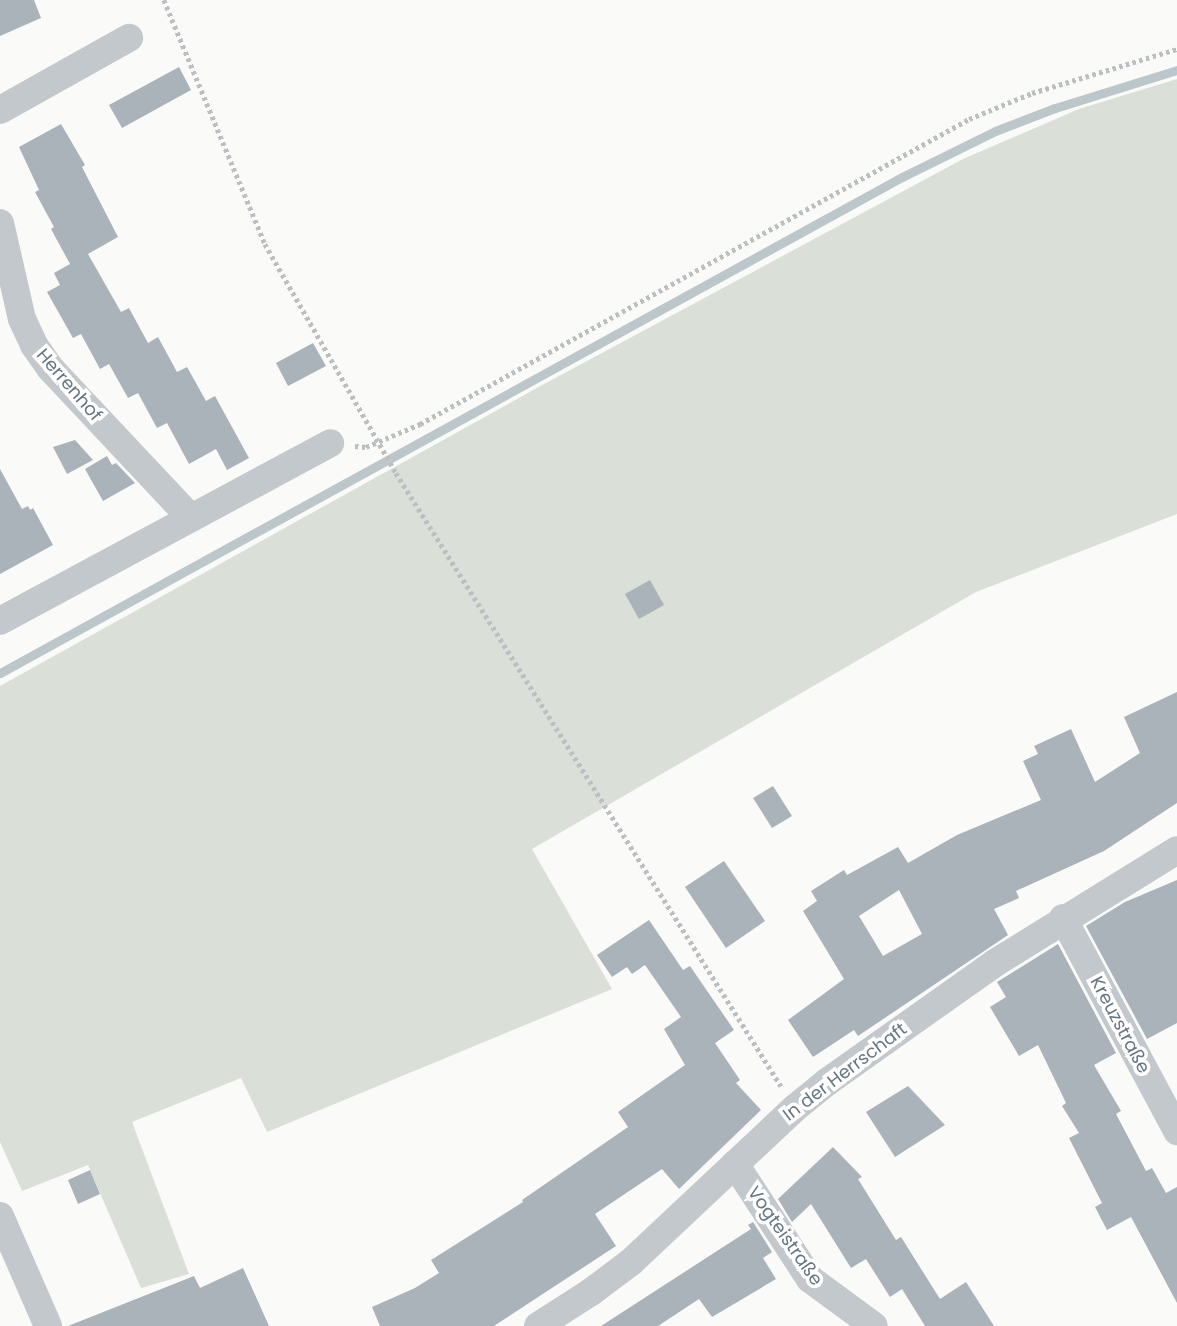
<!DOCTYPE html>
<html>
<head>
<meta charset="utf-8">
<style>
  body { margin:0 }
  #map { position:relative; width:1177px; height:1326px; overflow:hidden; background:#fafaf8; font-family:Poppins,sans-serif }
  div>[style] { position:absolute }
  [style*='--x'] { left:calc(var(--x)*1px); top:calc(var(--y)*1px); width:calc(var(--w)*1px); rotate:calc(var(--a)*1deg) }
  .green>* { inset:0; background:#dadfd7 }
  .stream>* { height:9px; margin:-4.5px; padding:0 4.5px; transform-origin:4.5px; border-radius:4.5px; background:#bbc7cb }
  .building>* { inset:0; background:#aab3b9 }
  .path>* { height:4.5px; margin-top:-2.25px; transform-origin:0; background:repeating-linear-gradient(90deg,#bbbfc2 0 3.5px,transparent 0 7px) }
  .minor>* { height:28px; margin:-14px; padding:0 14px; transform-origin:14px; border-radius:14px; background:#c3c8cc }
  span { translate:-50% -50%; white-space:nowrap; text-align:center; line-height:1.15; -webkit-text-stroke:7px #fff; paint-order:stroke }
  .street-label { font-size:18px; color:#657683 }
</style>
</head>
<body>
<div id="map">
  <div class="green">
    <i style="clip-path:polygon(1177px 79px,1177px 514px,976px 592px,532px 849px,612px 989px,267px 1132px,241px 1078px,132px 1122px,189px 1274px,141px 1288px,88px 1165px,22px 1191px,0 1142px,0 686px,546px 383px,963px 159px,1079px 109px)"></i>
  </div>
  <div class="stream">
    <i style="--x:0;--y:673;--w:1029;--a:-28.81"></i>
    <i style="--x:902;--y:177;--w:104;--a:-26.3"></i>
    <i style="--x:995;--y:131;--w:64;--a:-21"></i>
    <i style="--x:1055;--y:108;--w:128;--a:-17.3"></i>
  </div>
  <div class="building">
    <i style="clip-path:polygon(0 0,34px 0,41px 18px,0 36px)"></i>
    <i style="clip-path:polygon(179px 67px,191px 90px,122px 128px,109px 105px)"></i>
    <i style="clip-path:polygon(61px 124px,85px 165px,82px 167px,118px 237px,88px 254px,121px 312px,129px 308px,148px 343px,158px 337px,177px 372px,187px 367px,206px 401px,215px 396px,249px 458px,227px 470px,216px 449px,189px 464px,167px 423px,157px 428px,138px 393px,128px 398px,109px 364px,100px 369px,81px 334px,73px 338px,47px 292px,60px 285px,54px 273px,70px 264px,51px 229px,54px 227px,35px 192px,39px 190px,19px 147px)"></i>
    <i style="clip-path:polygon(313px 343px,326px 366px,288px 386px,276px 363px)"></i>
    <i style="clip-path:polygon(75px 440px,93px 460px,67px 474px,53px 447px)"></i>
    <i style="clip-path:polygon(107px 456px,112px 465px,116px 463px,135px 483px,103px 501px,85px 469px)"></i>
    <i style="clip-path:polygon(0 469px,22px 509px,28px 506px,30px 510px,33px 508px,53px 545px,0 574px)"></i>
    <i style="clip-path:polygon(650px 580px,664px 605px,639px 619px,625px 594px)"></i>
    <i style="clip-path:polygon(evenodd,1177px 692px,1177px 803px,1104px 851px,1016px 891px,1019px 898px,994px 909px,1008px 935px,858px 1036px,854px 1030px,813px 1057px,788px 1020px,844px 979px,803px 911px,817px 901px,811px 891px,844px 870px,847px 875px,898px 847px,908px 863px,957px 835px,1041px 800px,1023px 761px,1038px 754px,1034px 746px,1071px 729px,1095px 782px,1140px 753px,1124px 717px,1177px 692px,899px 890px,922px 934px,883px 956px,859px 916px,899px 890px)"></i>
    <i style="clip-path:polygon(773px 786px,792px 816px,772px 828px,753px 798px)"></i>
    <i style="clip-path:polygon(724px 861px,765px 921px,726px 948px,685px 887px)"></i>
    <i style="clip-path:polygon(1177px 880px,1177px 1023px,1147px 1039px,1086px 926px,1125px 902px)"></i>
    <i style="clip-path:polygon(649px 920px,683px 970px,690px 966px,734px 1030px,715px 1043px,740px 1080px,736px 1083px,761px 1110px,679px 1189px,662px 1169px,595px 1214px,616px 1246px,494px 1326px,380px 1326px,372px 1307px,415px 1288px,439px 1273px,431px 1260px,523px 1202px,522px 1200px,628px 1127px,618px 1112px,685px 1065px,664px 1029px,681px 1017px,645px 965px,632px 974px,627px 967px,612px 977px,597px 955px)"></i>
    <i style="clip-path:polygon(1058px 944px,1116px 1053px,1094px 1065px,1121px 1111px,1116px 1114px,1146px 1171px,1152px 1168px,1166px 1193px,1177px 1187px,1177px 1303px,1131px 1217px,1107px 1230px,1095px 1207px,1102px 1203px,1069px 1138px,1079px 1133px,1062px 1106px,1066px 1103px,1038px 1045px,1019px 1056px,990px 1007px,1006px 997px,997px 982px)"></i>
    <i style="clip-path:polygon(908px 1086px,945px 1125px,895px 1157px,866px 1112px)"></i>
    <i style="clip-path:polygon(833px 1147px,862px 1177px,858px 1179px,896px 1240px,901px 1237px,940px 1299px,966px 1282px,994px 1326px,925px 1326px,902px 1289px,890px 1297px,866px 1259px,851px 1268px,811px 1204px,792px 1222px,778px 1199px)"></i>
    <i style="clip-path:polygon(90px 1170px,100px 1194px,78px 1204px,68px 1180px)"></i>
    <i style="clip-path:polygon(753px 1222px,772px 1252px,763px 1258px,776px 1279px,712px 1317px,699px 1299px,658px 1326px,601px 1326px,751px 1229px,748px 1225px)"></i>
    <i style="clip-path:polygon(243px 1268px,269px 1326px,68px 1326px,194px 1276px,200px 1288px)"></i>
  </div>
  <div class="path">
    <i style="--x:164;--y:0;--w:264;--a:67.5"></i>
    <i style="--x:265;--y:244;--w:264;--a:60.2"></i>
    <i style="--x:396;--y:473;--w:724;--a:57.87"></i>
    <i style="--x:355;--y:446;--w:11;--a:5"></i>
    <i style="--x:366;--y:447;--w:59;--a:-23.1"></i>
    <i style="--x:420;--y:424;--w:628;--a:-29.05"></i>
    <i style="--x:969;--y:119;--w:68;--a:-22.4"></i>
    <i style="--x:1032;--y:93;--w:152;--a:-16.9"></i>
  </div>
  <div class="minor">
    <i style="--x:0;--y:110;--w:148;--a:-29.2"></i>
    <i style="--x:0;--y:223;--w:98;--a:77.1"></i>
    <i style="--x:22;--y:319;--w:29;--a:65"></i>
    <i style="--x:34;--y:345;--w:28;--a:55"></i>
    <i style="--x:50;--y:368;--w:206;--a:46.8"></i>
    <i style="--x:0;--y:621;--w:375;--a:-28.3"></i>
    <i style="--x:1063;--y:918;--w:242;--a:61.8"></i>
    <i style="--x:735;--y:1164;--w:137;--a:56.9"></i>
    <i style="--x:810;--y:1279;--w:79;--a:36.3"></i>
    <i style="--x:0;--y:1216;--w:120;--a:66.4"></i>
    <i style="--x:538;--y:1326;--w:63;--a:-32.7"></i>
    <i style="--x:591;--y:1292;--w:50;--a:-36.9"></i>
    <i style="--x:631;--y:1262;--w:225;--a:-43.2"></i>
    <i style="--x:795;--y:1108;--w:41;--a:-39.1"></i>
    <i style="--x:827;--y:1082;--w:206;--a:-35.3"></i>
    <i style="--x:995;--y:963;--w:214;--a:-31.8"></i>
  </div>
  <div class="street-label">
    <span style="left:69px;top:385px;rotate:49deg">Herrenhof</span>
    <span style="left:1120px;top:1025px;rotate:62deg">Kreuzstraße</span>
    <span style="left:845px;top:1072px;rotate:-37deg">In der Herrschaft</span>
    <span style="left:785px;top:1236px;rotate:55deg">Vogteistraße</span>
  </div>
</div>
</body>
</html>
